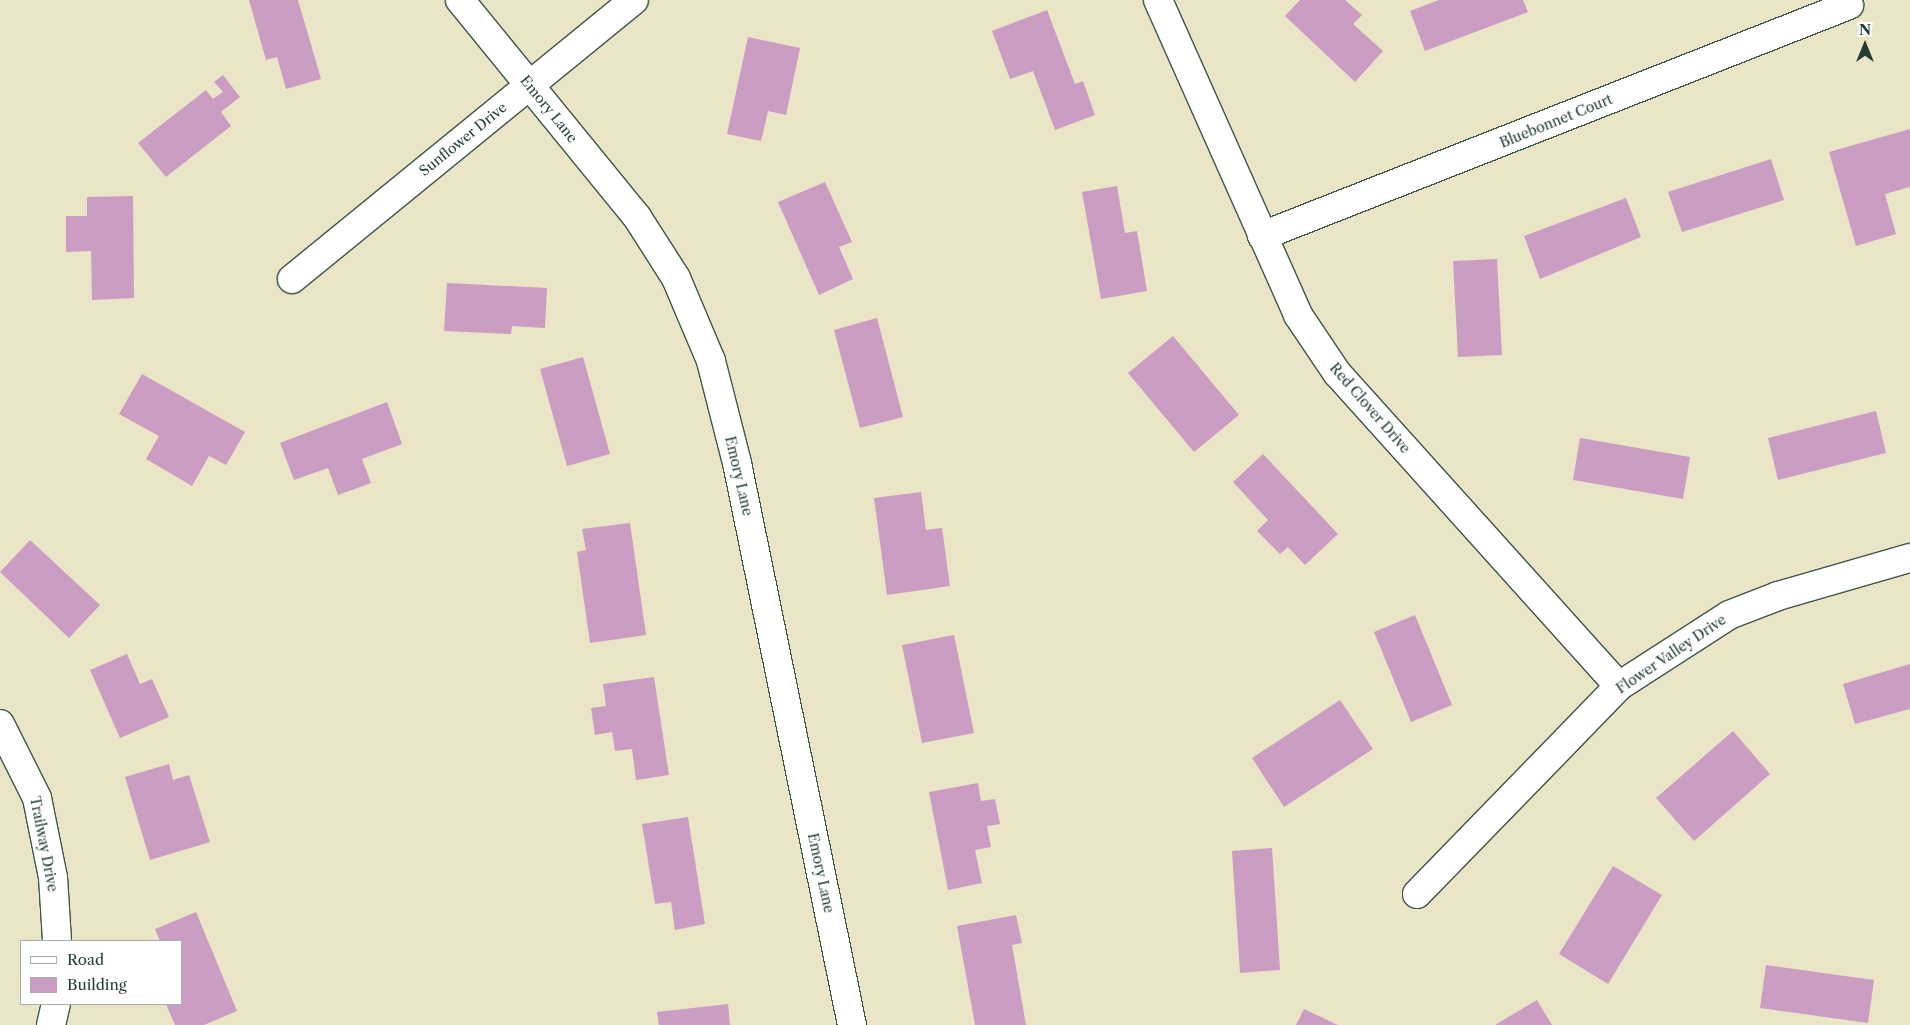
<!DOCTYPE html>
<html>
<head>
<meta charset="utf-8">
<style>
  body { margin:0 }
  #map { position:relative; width:1910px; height:1025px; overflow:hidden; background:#eae5c7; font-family:"Libre Caslon Text",serif }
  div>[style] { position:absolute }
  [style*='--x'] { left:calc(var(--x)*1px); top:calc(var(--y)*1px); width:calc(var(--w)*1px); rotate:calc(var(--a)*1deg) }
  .building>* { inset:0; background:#cc9dc3 }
  .roads { filter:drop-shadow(1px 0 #3d564a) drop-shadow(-1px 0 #3d564a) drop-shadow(0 1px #3d564a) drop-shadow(0 -1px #3d564a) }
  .street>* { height:28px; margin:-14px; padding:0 14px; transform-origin:14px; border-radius:14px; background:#fff }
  span { translate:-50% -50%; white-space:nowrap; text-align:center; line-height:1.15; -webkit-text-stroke:4px #fff; paint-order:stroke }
  .street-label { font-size:14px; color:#1f3d34 }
  .legend { position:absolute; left:20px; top:940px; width:162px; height:65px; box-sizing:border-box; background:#fff; border:1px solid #a5b1ae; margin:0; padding:6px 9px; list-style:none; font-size:15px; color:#1f3d34 }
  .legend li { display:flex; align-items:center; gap:10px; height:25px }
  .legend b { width:25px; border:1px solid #a5b1ae }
  .north { position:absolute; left:1840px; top:20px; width:50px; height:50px; -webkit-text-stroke:4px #fff; paint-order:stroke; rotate:0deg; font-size:14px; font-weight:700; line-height:20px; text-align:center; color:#1f3d34 }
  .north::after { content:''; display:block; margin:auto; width:18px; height:22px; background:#1f3d34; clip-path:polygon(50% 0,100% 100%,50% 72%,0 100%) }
</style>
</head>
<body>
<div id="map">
  <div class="building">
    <i style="clip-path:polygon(249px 0,298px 0,321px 79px,286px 89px,277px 57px,266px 60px)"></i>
    <i style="clip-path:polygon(1300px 0,1345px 0,1362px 15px,1353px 24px,1383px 51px,1355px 82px,1285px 16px)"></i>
    <i style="clip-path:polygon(1439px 0,1523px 0,1528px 12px,1425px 51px,1410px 11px)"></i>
    <i style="clip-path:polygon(1047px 10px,1075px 84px,1083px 81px,1095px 115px,1055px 130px,1033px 71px,1010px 79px,992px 31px)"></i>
    <i style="clip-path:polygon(748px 37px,800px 48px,786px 115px,768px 111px,761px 141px,727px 134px)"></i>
    <i style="clip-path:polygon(223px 75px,240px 97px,221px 112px,231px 126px,166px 177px,138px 143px,206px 90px,213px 99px,223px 92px,214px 82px)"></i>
    <i style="clip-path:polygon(1910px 129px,1910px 187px,1885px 194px,1896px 234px,1856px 246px,1829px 152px)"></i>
    <i style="clip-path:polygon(1771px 159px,1784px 200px,1682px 232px,1668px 192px)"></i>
    <i style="clip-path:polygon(825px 182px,852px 242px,839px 247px,853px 279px,819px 295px,778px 202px)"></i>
    <i style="clip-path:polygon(1117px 186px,1125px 233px,1137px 231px,1147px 291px,1101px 299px,1082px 192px)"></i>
    <i style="clip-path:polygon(133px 196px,134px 298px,92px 300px,91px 251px,66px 252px,66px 216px,87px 216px,87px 197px)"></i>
    <i style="clip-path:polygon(1626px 198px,1641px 237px,1540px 279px,1524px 236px)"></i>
    <i style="clip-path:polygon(1497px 259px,1502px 355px,1458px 357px,1453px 261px)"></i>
    <i style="clip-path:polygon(447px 283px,547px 288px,545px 328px,512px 326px,511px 334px,444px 331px)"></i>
    <i style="clip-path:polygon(877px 318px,903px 417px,860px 428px,834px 330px)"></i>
    <i style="clip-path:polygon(1173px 336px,1239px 415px,1194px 452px,1128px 373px)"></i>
    <i style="clip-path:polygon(583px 357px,610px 454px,567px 466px,540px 369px)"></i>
    <i style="clip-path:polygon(142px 374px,245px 432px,226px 465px,209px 456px,192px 486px,146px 459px,159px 436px,119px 414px)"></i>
    <i style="clip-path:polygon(387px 402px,402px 444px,362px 459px,371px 483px,338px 495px,328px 468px,294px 480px,280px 443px)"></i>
    <i style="clip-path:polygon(1876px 411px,1886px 453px,1778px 480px,1768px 438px)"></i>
    <i style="clip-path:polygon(1580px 438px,1690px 457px,1683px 499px,1573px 480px)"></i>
    <i style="clip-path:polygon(1263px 454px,1338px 534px,1305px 565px,1288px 547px,1280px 554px,1257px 531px,1268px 520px,1233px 482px)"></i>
    <i style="clip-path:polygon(921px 492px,926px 530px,942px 528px,950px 586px,887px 595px,874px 498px)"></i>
    <i style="clip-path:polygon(630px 523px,646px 635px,590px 643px,577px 552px,586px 550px,582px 529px)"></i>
    <i style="clip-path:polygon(30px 540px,100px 605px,69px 638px,0 572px)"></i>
    <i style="clip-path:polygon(1415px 615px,1452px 705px,1411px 722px,1374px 632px)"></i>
    <i style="clip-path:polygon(954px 635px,974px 733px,922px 743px,902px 645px)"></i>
    <i style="clip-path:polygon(127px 654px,140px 684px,152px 679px,169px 717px,120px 738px,90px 670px)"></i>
    <i style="clip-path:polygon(1910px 664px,1910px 709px,1855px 724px,1843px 684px)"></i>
    <i style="clip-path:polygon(654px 677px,669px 775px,636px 780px,632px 749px,615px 751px,612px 732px,595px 735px,591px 708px,606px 706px,603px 684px)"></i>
    <i style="clip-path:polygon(1340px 700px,1373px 749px,1284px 807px,1252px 758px)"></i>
    <i style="clip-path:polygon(1733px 731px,1770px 774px,1694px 841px,1656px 798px)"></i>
    <i style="clip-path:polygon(169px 764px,173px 780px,189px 775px,210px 842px,150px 860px,125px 777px)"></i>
    <i style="clip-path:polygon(978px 783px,981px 801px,995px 799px,1000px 824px,987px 826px,991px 847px,975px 850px,982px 883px,948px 890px,929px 792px)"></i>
    <i style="clip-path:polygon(688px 817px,705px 924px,675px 930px,671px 902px,655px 904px,642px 824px)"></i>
    <i style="clip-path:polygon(1272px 848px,1280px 970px,1240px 973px,1232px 851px)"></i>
    <i style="clip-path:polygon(1613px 866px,1662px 895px,1608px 984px,1559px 954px)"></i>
    <i style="clip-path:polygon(196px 912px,237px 1011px,204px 1025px,175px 1025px,166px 1004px,181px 1004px,181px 941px,160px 941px,155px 929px)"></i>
    <i style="clip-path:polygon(1016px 915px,1022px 943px,1012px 945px,1026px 1025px,975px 1025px,957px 926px)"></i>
    <i style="clip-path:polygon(1766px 965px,1874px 980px,1868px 1023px,1760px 1008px)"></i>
    <i style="clip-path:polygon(1537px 1000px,1552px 1025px,1495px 1025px)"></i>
    <i style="clip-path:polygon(728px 1004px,730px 1025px,659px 1025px,657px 1012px)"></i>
    <i style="clip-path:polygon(1304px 1009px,1338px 1025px,1296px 1025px)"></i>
  </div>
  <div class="roads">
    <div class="street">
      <i style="--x:460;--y:0;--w:280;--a:50.8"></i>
      <i style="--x:637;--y:217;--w:72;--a:57.4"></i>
      <i style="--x:676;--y:278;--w:90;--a:67.1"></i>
      <i style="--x:711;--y:361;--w:105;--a:75.7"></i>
      <i style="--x:737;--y:463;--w:574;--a:78.44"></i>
      <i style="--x:1158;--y:0;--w:345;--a:66"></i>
      <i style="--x:1298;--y:315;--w:70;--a:56.1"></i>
      <i style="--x:1337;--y:373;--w:421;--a:48"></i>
      <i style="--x:1262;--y:236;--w:631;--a:-21.48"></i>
      <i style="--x:292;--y:279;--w:441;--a:-39.2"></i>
      <i style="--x:0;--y:724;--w:83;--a:63.4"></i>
      <i style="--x:37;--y:798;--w:81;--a:78.6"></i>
      <i style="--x:53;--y:877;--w:64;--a:86.4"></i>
      <i style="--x:1417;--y:894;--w:290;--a:-45.8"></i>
      <i style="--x:1619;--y:686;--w:131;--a:-32.8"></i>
      <i style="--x:1729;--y:615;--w:53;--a:-21.2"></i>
      <i style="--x:1778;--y:596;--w:137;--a:-16.1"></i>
      <i style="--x:51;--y:1025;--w:22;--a:-77"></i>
    </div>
  </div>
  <div class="street-label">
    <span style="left:549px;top:109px;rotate:51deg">Emory Lane</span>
    <span style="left:1556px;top:121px;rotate:-22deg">Bluebonnet Court</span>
    <span style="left:463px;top:139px;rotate:-39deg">Sunflower Drive</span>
    <span style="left:1370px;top:408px;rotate:49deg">Red Clover Drive</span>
    <span style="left:739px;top:476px;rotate:77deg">Emory Lane</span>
    <span style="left:1671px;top:654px;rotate:-34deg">Flower Valley Drive</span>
    <span style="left:44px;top:844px;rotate:79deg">Trailway Drive</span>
    <span style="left:821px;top:873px;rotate:78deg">Emory Lane</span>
  </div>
  <ul class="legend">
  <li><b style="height:6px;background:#fff"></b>Road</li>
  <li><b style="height:14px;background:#cc9dc3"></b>Building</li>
  </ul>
  <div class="north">N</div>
</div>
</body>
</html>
